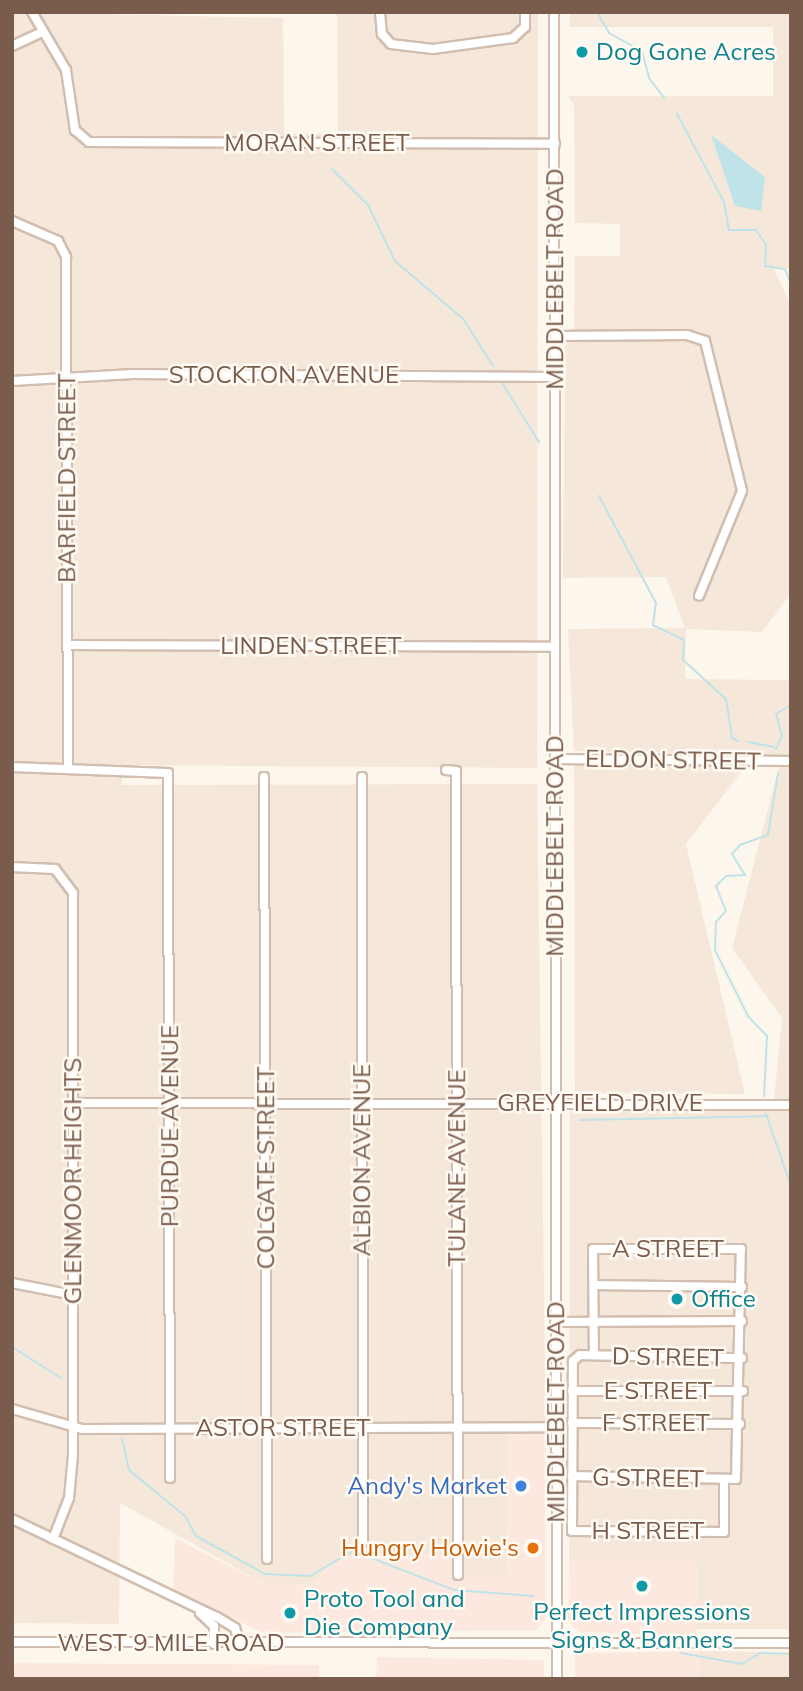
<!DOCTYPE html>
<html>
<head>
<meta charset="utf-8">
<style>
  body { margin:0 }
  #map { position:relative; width:803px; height:1691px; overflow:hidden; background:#fdf6ec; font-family:Mulish,sans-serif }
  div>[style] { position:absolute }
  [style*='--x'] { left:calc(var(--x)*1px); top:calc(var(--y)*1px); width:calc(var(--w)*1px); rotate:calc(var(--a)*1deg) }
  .residential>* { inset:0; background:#f5e8da }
  .commercial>* { inset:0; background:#fde8e0 }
  .water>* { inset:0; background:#bfe3e8 }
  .stream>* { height:2px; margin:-1px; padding:0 1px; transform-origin:1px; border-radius:1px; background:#bfe3e8 }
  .roads { filter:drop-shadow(2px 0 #d1beb0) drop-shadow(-2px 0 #d1beb0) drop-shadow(0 2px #d1beb0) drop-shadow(0 -2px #d1beb0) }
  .minor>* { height:8px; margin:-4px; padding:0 4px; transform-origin:4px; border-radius:4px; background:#fff }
  .dots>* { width:19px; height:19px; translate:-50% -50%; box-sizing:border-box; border:4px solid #fffaf3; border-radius:50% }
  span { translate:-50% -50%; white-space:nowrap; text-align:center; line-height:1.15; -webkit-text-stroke:5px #fffaf3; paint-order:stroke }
  .culture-label { font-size:24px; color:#0d838f }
  .left { translate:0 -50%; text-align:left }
  .street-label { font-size:24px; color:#7a5c4d }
  .shop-label { font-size:24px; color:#366cbe }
  .right { translate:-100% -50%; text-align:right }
  .food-label { font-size:24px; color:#c56008 }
  .frame { position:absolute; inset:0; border:14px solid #7a5c4d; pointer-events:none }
</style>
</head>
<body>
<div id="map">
  <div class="residential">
    <i style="clip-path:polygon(12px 12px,283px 18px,284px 134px,338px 133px,337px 12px,538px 12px,537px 768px,121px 765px,122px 785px,537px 784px,546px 1434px,509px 1434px,507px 1577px,453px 1578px,452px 1553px,355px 1555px,334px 1562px,311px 1585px,265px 1584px,120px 1503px,119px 1624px,12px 1623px)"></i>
    <i style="clip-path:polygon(570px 12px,791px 12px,791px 269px,774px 269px,791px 306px,791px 593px,762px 632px,686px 629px,685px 679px,791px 680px,791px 1629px,696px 1629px,697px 1560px,569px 1560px,570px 1111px,773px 1111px,782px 1018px,732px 948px,782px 755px,574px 751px,568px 629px,685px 628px,666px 577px,563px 578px,565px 347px,574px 330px,575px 256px,620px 256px,620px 224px,575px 223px,574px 105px,568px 96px,773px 96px,773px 27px,570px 27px)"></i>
    <i style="clip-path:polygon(574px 764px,745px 767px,686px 844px,745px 1094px,575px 1093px)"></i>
    <i style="clip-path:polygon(700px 1651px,791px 1652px,791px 1679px,699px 1679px)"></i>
  </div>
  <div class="commercial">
    <i style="clip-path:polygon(509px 1434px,546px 1434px,545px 1619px,537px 1630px,264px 1633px,173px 1590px,175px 1538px,265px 1584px,311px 1585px,334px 1562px,355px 1555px,452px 1553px,453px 1578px,507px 1577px)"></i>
    <i style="clip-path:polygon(569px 1560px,697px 1560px,696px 1636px,579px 1632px,568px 1620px)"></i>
    <i style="clip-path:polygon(700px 1651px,699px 1679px,575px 1679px,575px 1653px)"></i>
    <i style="clip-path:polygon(377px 1657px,544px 1660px,544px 1679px,376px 1679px)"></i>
    <i style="clip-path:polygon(12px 1663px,319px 1665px,319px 1679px,12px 1679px)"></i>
  </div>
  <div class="water">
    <i style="clip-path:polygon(711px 135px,765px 177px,761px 211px,735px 206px)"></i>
  </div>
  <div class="stream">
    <i style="--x:597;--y:12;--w:24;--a:60"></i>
    <i style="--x:609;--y:33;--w:38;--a:29"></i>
    <i style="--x:642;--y:51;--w:28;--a:75"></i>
    <i style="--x:649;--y:78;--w:25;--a:53"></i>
    <i style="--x:677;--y:114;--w:100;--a:61.9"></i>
    <i style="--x:724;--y:202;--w:28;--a:80"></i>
    <i style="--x:729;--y:230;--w:27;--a:0"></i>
    <i style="--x:756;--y:230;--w:18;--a:56"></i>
    <i style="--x:766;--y:245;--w:21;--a:93"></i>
    <i style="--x:765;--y:266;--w:20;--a:9"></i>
    <i style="--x:785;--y:269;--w:16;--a:68"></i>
    <i style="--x:332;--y:169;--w:51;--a:45"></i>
    <i style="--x:368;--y:205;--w:62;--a:64.3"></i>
    <i style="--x:395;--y:261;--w:91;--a:40.5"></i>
    <i style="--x:464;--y:320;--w:54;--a:57.8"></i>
    <i style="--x:502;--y:383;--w:70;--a:57.9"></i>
    <i style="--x:599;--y:496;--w:121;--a:62"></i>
    <i style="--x:656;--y:603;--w:22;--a:98"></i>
    <i style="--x:653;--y:625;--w:34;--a:26"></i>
    <i style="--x:684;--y:640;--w:20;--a:93"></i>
    <i style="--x:683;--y:660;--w:58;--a:42.2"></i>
    <i style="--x:726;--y:699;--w:39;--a:81"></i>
    <i style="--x:732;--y:738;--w:7;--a:27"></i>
    <i style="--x:748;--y:742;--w:26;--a:11"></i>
    <i style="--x:776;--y:749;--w:14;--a:-65"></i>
    <i style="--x:782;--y:736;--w:23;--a:-105"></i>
    <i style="--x:776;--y:714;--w:17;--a:-31"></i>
    <i style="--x:764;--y:1096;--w:60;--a:-87.1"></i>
    <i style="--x:767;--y:1036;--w:28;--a:-134"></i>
    <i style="--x:748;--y:1016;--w:74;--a:-116.6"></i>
    <i style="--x:715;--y:950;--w:28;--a:-88"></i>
    <i style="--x:716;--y:922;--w:15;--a:-48"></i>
    <i style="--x:726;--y:911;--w:27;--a:-112"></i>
    <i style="--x:716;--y:886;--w:14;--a:-45"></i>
    <i style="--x:726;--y:876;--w:19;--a:-3"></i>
    <i style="--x:745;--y:875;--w:25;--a:-122"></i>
    <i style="--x:732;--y:854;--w:12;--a:-48"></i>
    <i style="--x:740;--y:845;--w:30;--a:-20"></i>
    <i style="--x:768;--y:835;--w:63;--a:-80.8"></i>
    <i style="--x:766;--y:1114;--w:76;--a:70.9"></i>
    <i style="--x:580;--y:1120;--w:187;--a:-1.2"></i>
    <i style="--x:12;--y:1347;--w:58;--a:32.3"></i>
    <i style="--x:122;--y:1439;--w:32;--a:77"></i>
    <i style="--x:129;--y:1470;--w:72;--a:39.4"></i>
    <i style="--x:185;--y:1516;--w:23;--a:61"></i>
    <i style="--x:196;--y:1536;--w:79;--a:28.8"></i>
    <i style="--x:265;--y:1574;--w:45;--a:2.5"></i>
    <i style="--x:310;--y:1576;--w:50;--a:-30.2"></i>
    <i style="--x:353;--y:1551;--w:108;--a:21.1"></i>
    <i style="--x:454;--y:1590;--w:80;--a:4.3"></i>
    <i style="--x:681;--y:1653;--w:62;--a:10.2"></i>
    <i style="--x:742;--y:1664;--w:21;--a:-31"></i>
    <i style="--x:760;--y:1653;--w:31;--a:2"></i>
  </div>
  <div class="roads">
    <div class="minor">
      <i style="--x:32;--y:12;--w:67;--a:59.6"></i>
      <i style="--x:66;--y:70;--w:61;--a:81.5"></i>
      <i style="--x:75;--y:130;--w:18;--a:41"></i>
      <i style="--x:89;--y:142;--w:466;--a:0.2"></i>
      <i style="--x:380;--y:12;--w:22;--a:85"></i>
      <i style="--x:382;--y:34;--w:13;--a:48"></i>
      <i style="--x:391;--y:44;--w:42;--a:6.8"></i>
      <i style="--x:433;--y:49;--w:81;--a:-7.8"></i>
      <i style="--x:513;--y:38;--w:16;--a:-43"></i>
      <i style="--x:525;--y:27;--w:15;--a:-90"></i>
      <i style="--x:554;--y:12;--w:1667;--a:89.9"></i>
      <i style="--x:12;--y:46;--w:33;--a:-25"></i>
      <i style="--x:12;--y:221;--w:50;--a:23.5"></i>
      <i style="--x:58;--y:241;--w:18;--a:63"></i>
      <i style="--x:66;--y:257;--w:510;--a:89.78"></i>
      <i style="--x:555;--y:336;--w:132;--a:-0.4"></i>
      <i style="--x:687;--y:335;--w:19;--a:18"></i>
      <i style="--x:705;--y:341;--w:154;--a:76.1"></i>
      <i style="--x:742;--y:491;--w:113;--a:112.3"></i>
      <i style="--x:12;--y:381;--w:121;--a:-3.3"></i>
      <i style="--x:133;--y:374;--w:422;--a:0.4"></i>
      <i style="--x:67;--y:645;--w:488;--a:0.2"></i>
      <i style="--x:556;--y:759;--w:235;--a:0.5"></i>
      <i style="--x:12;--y:767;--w:156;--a:2.2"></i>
      <i style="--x:168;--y:773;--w:705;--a:89.84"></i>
      <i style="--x:446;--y:770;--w:10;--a:6"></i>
      <i style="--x:456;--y:771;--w:7;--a:90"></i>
      <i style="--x:456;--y:778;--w:797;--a:89.86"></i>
      <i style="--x:264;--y:777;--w:782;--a:89.78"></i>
      <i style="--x:362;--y:777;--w:765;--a:89.93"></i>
      <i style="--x:12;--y:867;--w:43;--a:2.7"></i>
      <i style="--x:55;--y:869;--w:30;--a:53"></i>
      <i style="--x:73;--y:893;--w:562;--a:90"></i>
      <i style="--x:73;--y:1455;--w:43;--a:95.3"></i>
      <i style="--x:69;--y:1498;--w:44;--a:111.3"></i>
      <i style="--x:73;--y:1103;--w:718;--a:0.16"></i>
      <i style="--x:12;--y:1283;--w:62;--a:11.1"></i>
      <i style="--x:594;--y:1285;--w:148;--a:0.8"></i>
      <i style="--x:555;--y:1322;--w:187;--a:-0.3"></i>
      <i style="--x:572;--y:1391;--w:171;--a:0"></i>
      <i style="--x:12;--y:1409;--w:73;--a:15.9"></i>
      <i style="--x:82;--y:1429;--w:474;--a:-0.2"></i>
      <i style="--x:572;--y:1423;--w:168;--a:0.3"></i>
      <i style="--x:572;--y:1476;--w:164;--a:1"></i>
      <i style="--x:736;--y:1479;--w:230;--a:-88.8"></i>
      <i style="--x:741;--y:1249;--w:148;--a:180"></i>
      <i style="--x:593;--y:1249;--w:106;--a:89.5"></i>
      <i style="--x:724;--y:1479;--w:53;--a:90"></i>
      <i style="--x:724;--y:1532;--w:152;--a:-179.6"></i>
      <i style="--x:572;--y:1531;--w:170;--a:-89.7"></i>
      <i style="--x:573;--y:1361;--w:9;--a:-41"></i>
      <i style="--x:580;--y:1355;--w:162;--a:1.1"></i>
      <i style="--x:12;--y:1519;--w:227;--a:25.6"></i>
      <i style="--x:217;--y:1617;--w:21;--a:31"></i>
      <i style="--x:235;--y:1628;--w:17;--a:73"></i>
      <i style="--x:200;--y:1613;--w:19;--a:43"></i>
      <i style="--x:214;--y:1626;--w:18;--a:90"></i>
      <i style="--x:12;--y:1642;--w:779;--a:0.07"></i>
    </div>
  </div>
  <div class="dots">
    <i style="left:582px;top:52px;background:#0f9aa8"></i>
    <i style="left:677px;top:1299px;background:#0f9aa8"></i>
    <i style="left:521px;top:1486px;background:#3f7fe0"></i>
    <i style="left:533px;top:1548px;background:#e8710a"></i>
    <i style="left:642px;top:1586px;background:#0f9aa8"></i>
    <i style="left:290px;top:1613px;background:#0f9aa8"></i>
  </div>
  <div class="culture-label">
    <span class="left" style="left:596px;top:52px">Dog Gone Acres</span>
    <span class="left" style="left:691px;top:1299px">Office</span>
    <span class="left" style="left:304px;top:1613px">Proto Tool and<br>Die Company</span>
    <span style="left:642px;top:1626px">Perfect Impressions<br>Signs &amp; Banners</span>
  </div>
  <div class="street-label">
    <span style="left:317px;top:143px">MORAN STREET</span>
    <span style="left:555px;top:279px;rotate:-90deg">MIDDLEBELT ROAD</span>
    <span style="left:284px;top:375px">STOCKTON AVENUE</span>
    <span style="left:67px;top:478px;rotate:-90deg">BARFIELD STREET</span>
    <span style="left:311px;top:646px">LINDEN STREET</span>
    <span style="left:673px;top:760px;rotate:1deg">ELDON STREET</span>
    <span style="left:555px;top:846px;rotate:-90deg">MIDDLEBELT ROAD</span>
    <span style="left:600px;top:1103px">GREYFIELD DRIVE</span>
    <span style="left:170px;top:1126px;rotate:-90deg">PURDUE AVENUE</span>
    <span style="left:362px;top:1160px;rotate:-90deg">ALBION AVENUE</span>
    <span style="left:266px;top:1168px;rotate:-90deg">COLGATE STREET</span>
    <span style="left:457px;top:1168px;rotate:-90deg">TULANE AVENUE</span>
    <span style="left:73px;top:1181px;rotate:-90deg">GLENMOOR HEIGHTS</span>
    <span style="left:668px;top:1249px">A STREET</span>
    <span style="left:668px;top:1357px;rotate:1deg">D STREET</span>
    <span style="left:658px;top:1391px">E STREET</span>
    <span style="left:556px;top:1412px;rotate:-90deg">MIDDLEBELT ROAD</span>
    <span style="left:656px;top:1423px">F STREET</span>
    <span style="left:283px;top:1428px">ASTOR STREET</span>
    <span style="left:648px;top:1478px;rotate:1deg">G STREET</span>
    <span style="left:648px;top:1531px">H STREET</span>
    <span style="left:171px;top:1643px">WEST 9 MILE ROAD</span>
  </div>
  <div class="shop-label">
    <span class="right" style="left:507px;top:1486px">Andy's Market</span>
  </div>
  <div class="food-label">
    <span class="right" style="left:519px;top:1548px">Hungry Howie's</span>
  </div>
  <div class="frame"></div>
</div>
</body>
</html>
